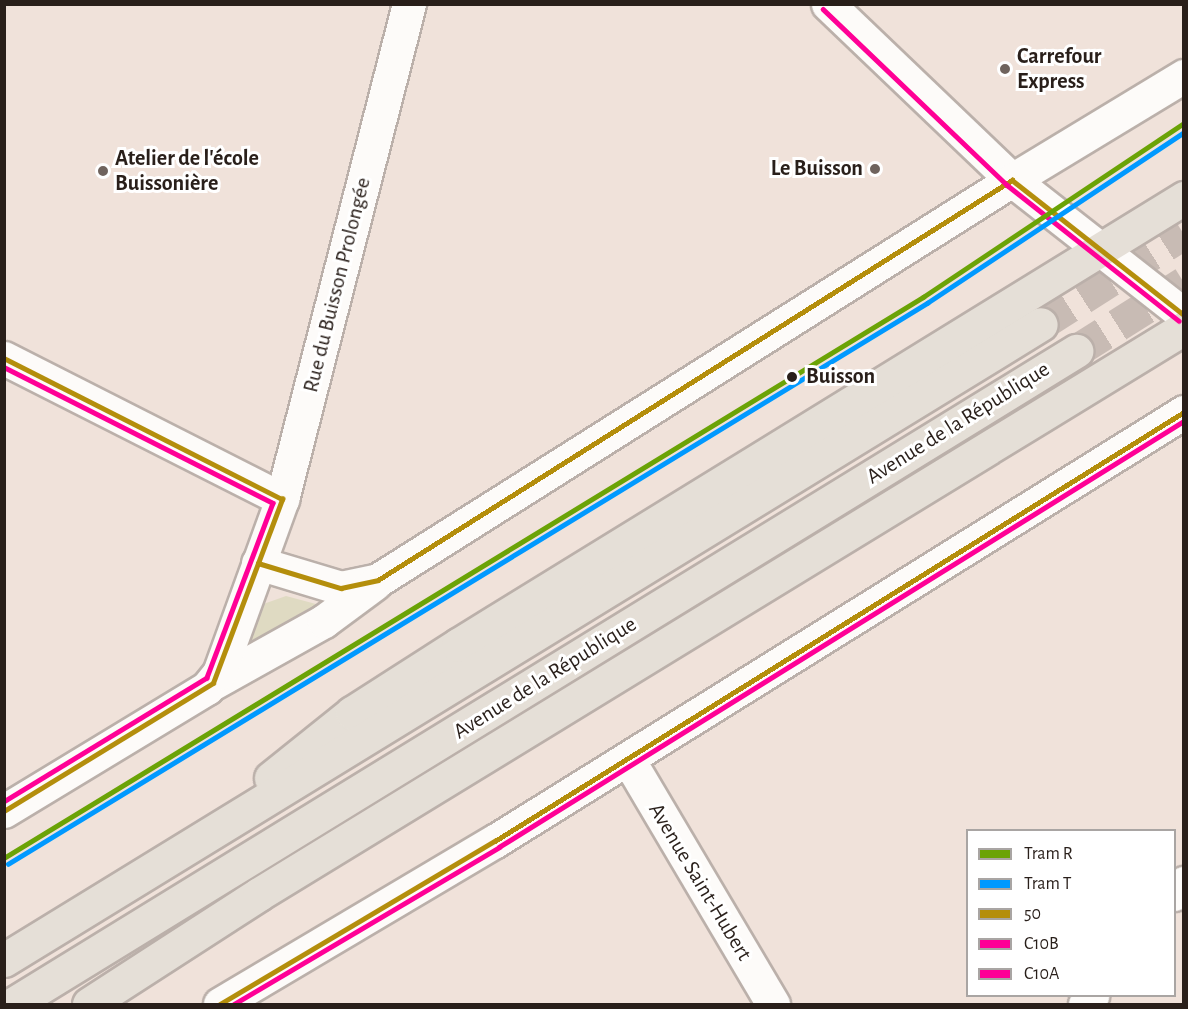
<!DOCTYPE html>
<html>
<head>
<meta charset="utf-8">
<style>
  body { margin:0 }
  #map { position:relative; width:1188px; height:1009px; overflow:hidden; background:#f0e2da; font-family:"Alegreya Sans",sans-serif }
  div>[style] { position:absolute }
  [style*='--x'] { left:calc(var(--x)*1px); top:calc(var(--y)*1px); width:calc(var(--w)*1px); rotate:calc(var(--a)*1deg) }
  .green>* { inset:0; background:#dfdac2 }
  .major-tunnel>* { height:33px; margin-top:-16.5px; transform-origin:0; background:repeating-linear-gradient(90deg,#c8bbb4 0 33px,transparent 0 49px) }
  .roads { filter:drop-shadow(2px 0 #bbb0aa) drop-shadow(-2px 0 #bbb0aa) drop-shadow(0 2px #bbb0aa) drop-shadow(0 -2px #bbb0aa) }
  .minor>* { height:33px; margin:-16.5px; padding:0 16.5px; transform-origin:16.5px; border-radius:16.5px; background:#fdfbf9 }
  .major>* { height:33px; margin:-16.5px; padding:0 16.5px; transform-origin:16.5px; border-radius:16.5px; background:#e5dfd7 }
  .bus-1>* { height:4.5px; margin:-2.25px; padding:0 2.25px; transform-origin:2.25px; border-radius:2.25px; background:#b48e0c }
  .bus-2>* { height:4.5px; margin:-2.25px; padding:0 2.25px; transform-origin:2.25px; border-radius:2.25px; background:#ff0096 }
  .bus-3>* { height:4.5px; margin:-2.25px; padding:0 2.25px; transform-origin:2.25px; border-radius:2.25px; background:#ff0096 }
  .tram-1>* { height:4.5px; margin:-2.25px; padding:0 2.25px; transform-origin:2.25px; border-radius:2.25px; background:#6ba306 }
  .tram-2>* { height:4.5px; margin:-2.25px; padding:0 2.25px; transform-origin:2.25px; border-radius:2.25px; background:#09f }
  .dots>* { width:16px; height:16px; translate:-50% -50%; box-sizing:border-box; border:3px solid #fff; border-radius:50% }
  span { translate:-50% -50%; white-space:nowrap; text-align:center; line-height:1.15; -webkit-text-stroke:6px #fff; paint-order:stroke }
  .poi-label { font-size:22px; color:#291f1a; font-weight:700 }
  .left { translate:0 -50%; text-align:left }
  .right { translate:-100% -50%; text-align:right }
  .street-label { font-size:22px; color:#291f1a }
  .stop-label { font-size:22px; color:#291f1a; font-weight:700 }
  .frame { position:absolute; inset:0; border:6px solid #291f1a; pointer-events:none }
  .legend { position:absolute; left:966px; top:829px; width:210px; height:168px; box-sizing:border-box; background:#fff; border:2px solid #a9a5a3; margin:0; padding:8px 10px; list-style:none; font-size:18px; color:#291f1a }
  .legend li { display:flex; align-items:center; gap:12px; height:30px }
  .legend b { width:30px; border:2px solid #a9a5a3 }
</style>
</head>
<body>
<div id="map">
  <div class="green">
    <i style="clip-path:polygon(286px 596px,327px 607px,244px 658px,255px 607px)"></i>
  </div>
  <div class="major-tunnel">
    <i style="--x:1041;--y:324;--w:169;--a:-32.5"></i>
    <i style="--x:1076;--y:351;--w:128;--a:-32.2"></i>
  </div>
  <div class="roads">
    <div class="minor">
      <i style="--x:828;--y:4;--w:255;--a:43.7"></i>
      <i style="--x:1012;--y:180;--w:219;--a:38.1"></i>
      <i style="--x:4;--y:358;--w:312;--a:26.9"></i>
      <i style="--x:258;--y:563;--w:87;--a:16.8"></i>
      <i style="--x:341;--y:588;--w:38;--a:-12"></i>
      <i style="--x:378;--y:580;--w:750;--a:-32.25"></i>
      <i style="--x:1012;--y:180;--w:201;--a:-31.2"></i>
      <i style="--x:213;--y:683;--w:127;--a:-29.2"></i>
      <i style="--x:324;--y:621;--w:62;--a:-36.5"></i>
      <i style="--x:628;--y:759;--w:285;--a:59.4"></i>
      <i style="--x:4;--y:811;--w:237;--a:-31.2"></i>
      <i style="--x:207;--y:688;--w:19;--a:-51"></i>
      <i style="--x:219;--y:673;--w:185;--a:-70.1"></i>
      <i style="--x:282;--y:499;--w:511;--a:-75.61"></i>
      <i style="--x:1174;--y:894;--w:15;--a:-48"></i>
      <i style="--x:220;--y:1004;--w:320;--a:-30.7"></i>
      <i style="--x:495;--y:841;--w:812;--a:-31.91"></i>
      <i style="--x:1085;--y:1004;--w:11;--a:-49"></i>
    </div>
    <div class="major">
      <i style="--x:271;--y:778;--w:104;--a:-38.7"></i>
      <i style="--x:352;--y:713;--w:126;--a:-32.7"></i>
      <i style="--x:458;--y:645;--w:853;--a:-31.62"></i>
      <i style="--x:4;--y:960;--w:1216;--a:-31.52"></i>
      <i style="--x:13;--y:1004;--w:1248;--a:-31.56"></i>
      <i style="--x:89;--y:1004;--w:202;--a:-32.9"></i>
      <i style="--x:259;--y:894;--w:1084;--a:-31.46"></i>
    </div>
  </div>
  <div class="bus-1">
    <i style="--x:4;--y:358;--w:312;--a:26.9"></i>
    <i style="--x:258;--y:563;--w:87;--a:16.8"></i>
    <i style="--x:341;--y:588;--w:38;--a:-12"></i>
    <i style="--x:378;--y:580;--w:750;--a:-32.25"></i>
    <i style="--x:1012;--y:180;--w:219;--a:38.1"></i>
    <i style="--x:4;--y:811;--w:245;--a:-31.5"></i>
    <i style="--x:213;--y:683;--w:197;--a:-69.4"></i>
    <i style="--x:220;--y:1004;--w:320;--a:-30.7"></i>
    <i style="--x:495;--y:841;--w:812;--a:-31.91"></i>
  </div>
  <div class="bus-2">
    <i style="--x:823;--y:9;--w:255;--a:43.7"></i>
    <i style="--x:1007;--y:185;--w:219;--a:38.3"></i>
    <i style="--x:4;--y:367;--w:301;--a:26.8"></i>
    <i style="--x:273;--y:503;--w:187;--a:110.7"></i>
    <i style="--x:207;--y:678;--w:238;--a:148.6"></i>
  </div>
  <div class="bus-3">
    <i style="--x:234;--y:1004;--w:308;--a:-30.6"></i>
    <i style="--x:499;--y:847;--w:807;--a:-31.88"></i>
  </div>
  <div class="tram-1">
    <i style="--x:4;--y:858;--w:1077;--a:-31.4"></i>
    <i style="--x:923;--y:297;--w:314;--a:-33.7"></i>
  </div>
  <div class="tram-2">
    <i style="--x:8;--y:864;--w:1077;--a:-31.4"></i>
    <i style="--x:927;--y:303;--w:309;--a:-33.6"></i>
  </div>
  <div class="dots">
    <i style="left:1005px;top:69px;background:#6f635d"></i>
    <i style="left:875px;top:169px;background:#6f635d"></i>
    <i style="left:103px;top:171px;background:#6f635d"></i>
    <i style="left:792px;top:377px;background:#291f1a"></i>
  </div>
  <div class="poi-label">
    <span class="left" style="left:1017px;top:69px">Carrefour<br>Express</span>
    <span class="left" style="left:115px;top:171px">Atelier de l'école<br>Buissonière</span>
    <span class="right" style="left:863px;top:169px">Le Buisson</span>
  </div>
  <div class="street-label">
    <span style="left:337px;top:285px;rotate:-76deg">Rue du Buisson Prolongée</span>
    <span style="left:958px;top:423px;rotate:-32deg">Avenue de la République</span>
    <span style="left:545px;top:678px;rotate:-32deg">Avenue de la République</span>
    <span style="left:700px;top:882px;rotate:59deg">Avenue Saint-Hubert</span>
  </div>
  <div class="stop-label">
    <span class="left" style="left:806px;top:377px">Buisson</span>
  </div>
  <div class="frame"></div>
  <ul class="legend">
  <li><b style="height:8px;background:#6ba306"></b>Tram R</li>
  <li><b style="height:8px;background:#09f"></b>Tram T</li>
  <li><b style="height:8px;background:#b48e0c"></b>50</li>
  <li><b style="height:8px;background:#ff0096"></b>C10B</li>
  <li><b style="height:8px;background:#ff0096"></b>C10A</li>
  </ul>
</div>
</body>
</html>
